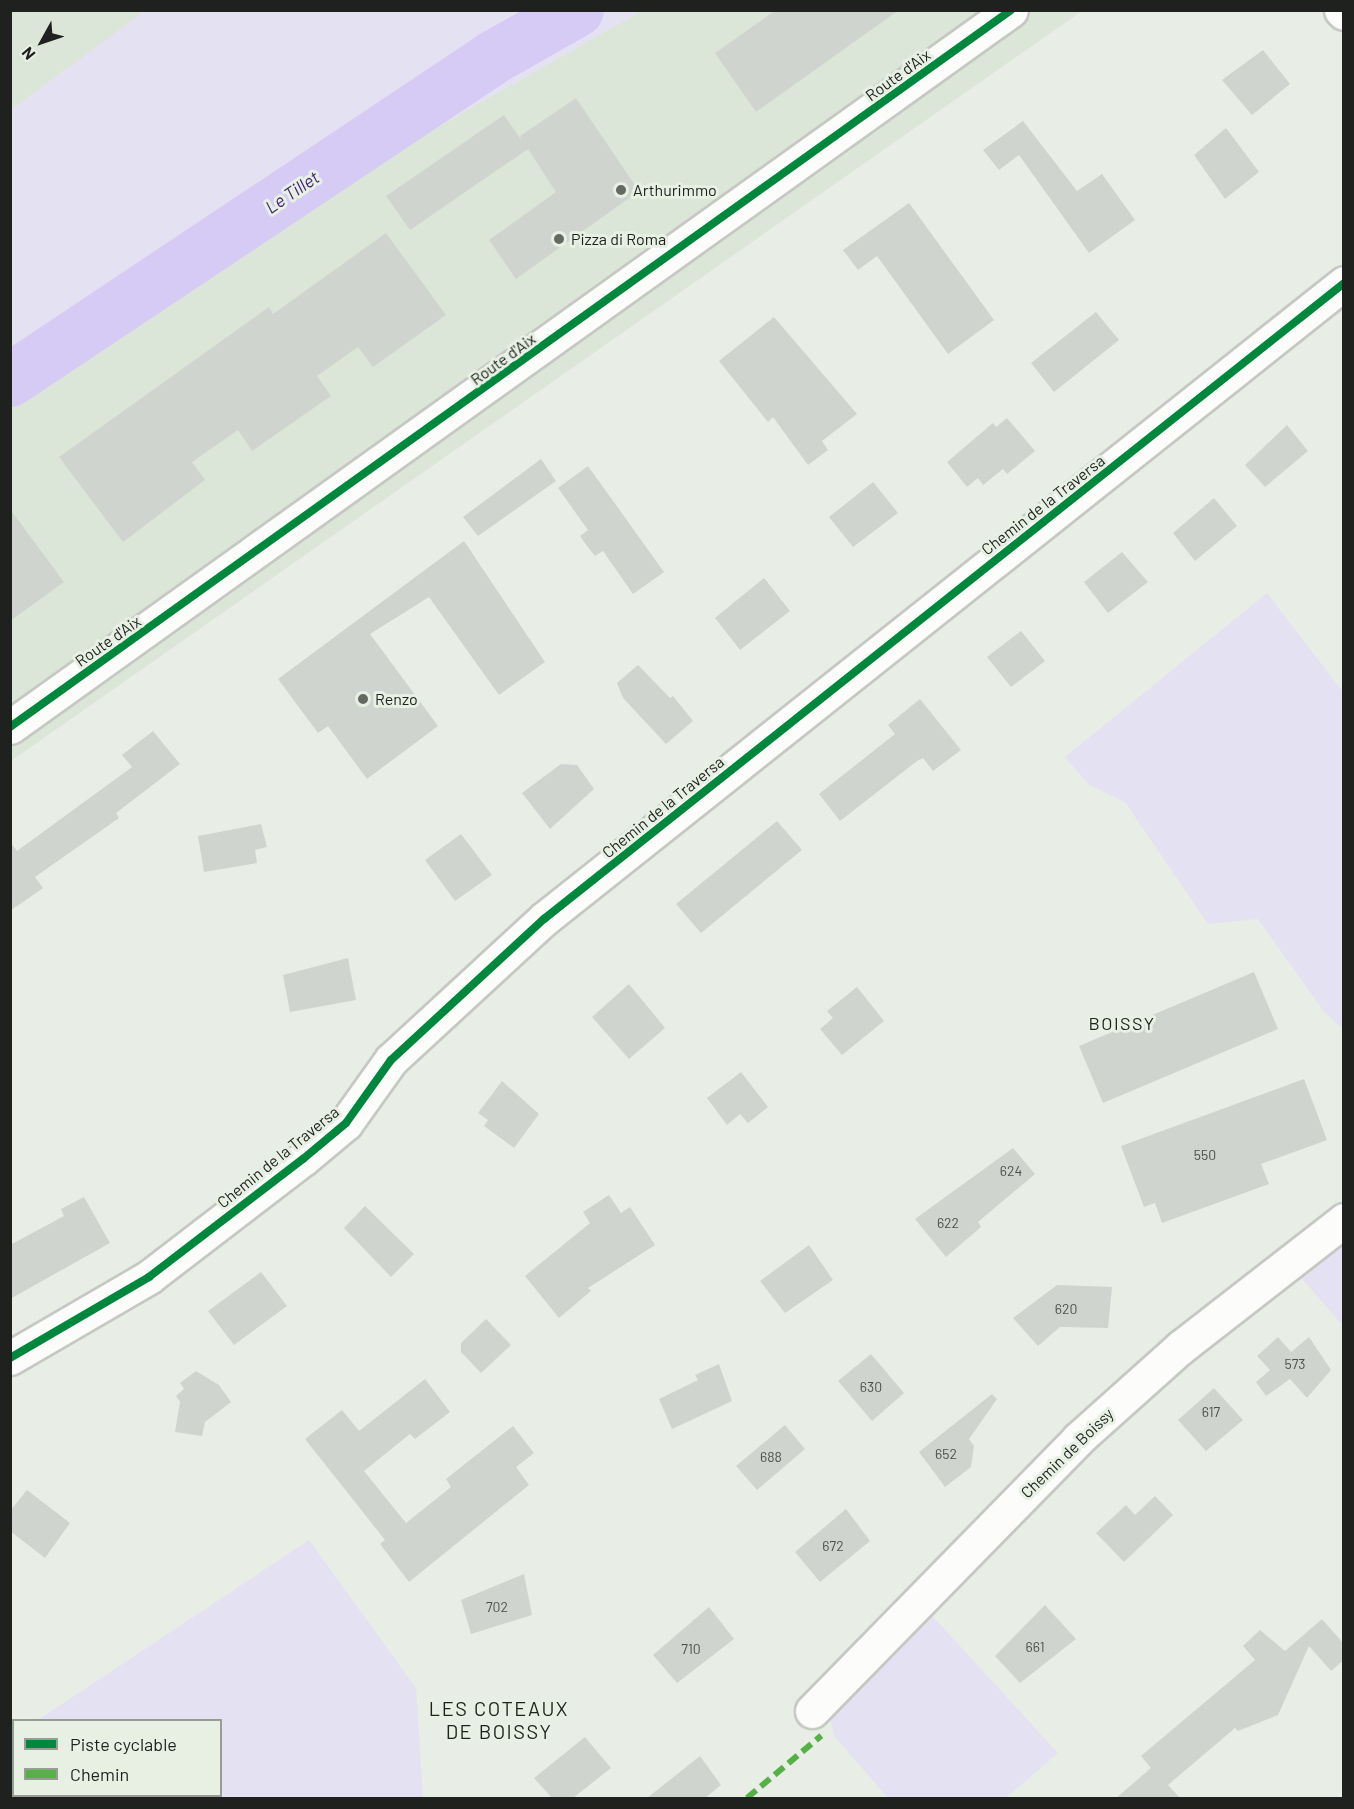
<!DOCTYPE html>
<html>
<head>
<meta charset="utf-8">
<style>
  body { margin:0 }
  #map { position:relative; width:1354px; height:1809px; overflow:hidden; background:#e8ede6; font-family:Barlow,sans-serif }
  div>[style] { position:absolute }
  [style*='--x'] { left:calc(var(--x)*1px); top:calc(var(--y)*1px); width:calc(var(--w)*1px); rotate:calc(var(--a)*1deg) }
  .built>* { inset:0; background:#dce6d8 }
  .green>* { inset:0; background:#e4e1f3 }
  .river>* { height:54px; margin:-27px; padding:0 27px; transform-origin:27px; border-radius:27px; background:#d6cbf4 }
  .building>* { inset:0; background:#d0d4cf }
  .roads { filter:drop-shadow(2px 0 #c5c8c3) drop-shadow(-2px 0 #c5c8c3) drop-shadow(0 2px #c5c8c3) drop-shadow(0 -2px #c5c8c3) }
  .minor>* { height:33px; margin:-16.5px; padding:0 16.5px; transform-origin:16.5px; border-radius:16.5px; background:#fcfcfb }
  .major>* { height:33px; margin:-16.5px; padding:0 16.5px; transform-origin:16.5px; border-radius:16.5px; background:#fcfcfb }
  .quiet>* { height:6px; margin-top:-3px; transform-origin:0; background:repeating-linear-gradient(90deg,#55b145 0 12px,transparent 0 18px) }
  .cycleway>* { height:8px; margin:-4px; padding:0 4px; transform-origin:4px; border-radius:4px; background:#00873e }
  .dots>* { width:16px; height:16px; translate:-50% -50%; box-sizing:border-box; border:3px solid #e7f0e3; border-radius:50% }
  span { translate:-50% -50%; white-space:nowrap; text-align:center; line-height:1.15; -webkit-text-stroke:6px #e7f0e3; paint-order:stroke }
  .number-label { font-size:14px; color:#4c504b }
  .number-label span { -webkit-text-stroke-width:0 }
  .street-label { font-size:16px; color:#1e211d }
  .poi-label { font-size:16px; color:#1e211d }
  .left { translate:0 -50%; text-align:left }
  .water-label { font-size:18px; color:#411e74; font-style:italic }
  .neighbourhood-label { font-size:18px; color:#1e211d; letter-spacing:1.5px }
  .quarter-label { font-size:20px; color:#1e211d; letter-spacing:1.5px }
  .frame { position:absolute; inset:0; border:12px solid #1e211d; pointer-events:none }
  .legend { position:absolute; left:12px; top:1719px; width:210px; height:78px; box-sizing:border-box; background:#e7f0e3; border:2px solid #979d94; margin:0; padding:8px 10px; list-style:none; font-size:18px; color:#1e211d }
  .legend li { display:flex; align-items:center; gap:12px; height:30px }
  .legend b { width:30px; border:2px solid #979d94 }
  .north { position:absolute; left:12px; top:12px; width:60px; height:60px; -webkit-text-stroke:4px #e7f0e3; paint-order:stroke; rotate:230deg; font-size:16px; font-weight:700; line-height:24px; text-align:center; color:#1e211d }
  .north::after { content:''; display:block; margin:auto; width:21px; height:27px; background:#1e211d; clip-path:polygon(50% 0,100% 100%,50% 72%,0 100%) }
</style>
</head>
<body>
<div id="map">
  <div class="built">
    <i style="clip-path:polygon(11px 11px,146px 11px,11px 110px)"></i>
    <i style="clip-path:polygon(641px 11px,1082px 11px,11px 761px,11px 390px,366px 168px)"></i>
  </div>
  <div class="green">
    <i style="clip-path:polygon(146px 10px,641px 10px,641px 11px,366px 168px,11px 390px,11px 110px)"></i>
    <i style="clip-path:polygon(1267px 593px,1343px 692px,1343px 1029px,1324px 1012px,1258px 919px,1208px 924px,1125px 802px,1089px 785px,1065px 757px)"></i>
    <i style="clip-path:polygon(1343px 1233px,1343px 1326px,1298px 1274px)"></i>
    <i style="clip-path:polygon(309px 1540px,416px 1688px,423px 1798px,11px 1798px,13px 1737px,14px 1796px,220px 1796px,220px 1720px,38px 1720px)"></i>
    <i style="clip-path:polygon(927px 1610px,1058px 1753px,1006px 1798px,888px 1798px,835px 1737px,829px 1716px)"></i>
  </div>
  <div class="river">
    <i style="--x:10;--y:380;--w:584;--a:-33.69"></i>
    <i style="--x:496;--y:56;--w:93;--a:-29.6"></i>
  </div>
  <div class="building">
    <i style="clip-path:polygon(776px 10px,899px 10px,756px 112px,715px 53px)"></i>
    <i style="clip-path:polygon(1263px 50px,1290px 84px,1252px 115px,1222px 80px)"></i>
    <i style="clip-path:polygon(576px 98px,639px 191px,516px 279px,489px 240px,556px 192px,528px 149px,410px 230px,386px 196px,504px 115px,522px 141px,520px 136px)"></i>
    <i style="clip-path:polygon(1023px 121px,1077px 191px,1102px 174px,1135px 220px,1089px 253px,1019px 155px,999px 170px,983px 150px)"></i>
    <i style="clip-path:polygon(1226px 128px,1259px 172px,1225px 199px,1194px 155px)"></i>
    <i style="clip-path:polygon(909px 203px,994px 320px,948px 354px,877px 256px,858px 270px,843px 250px)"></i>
    <i style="clip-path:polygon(386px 233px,446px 315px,373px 367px,358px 347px,317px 376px,331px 396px,252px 451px,238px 430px,192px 462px,205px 480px,123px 542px,59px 457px,269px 307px,273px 314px)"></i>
    <i style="clip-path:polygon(1096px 312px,1119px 340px,1054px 392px,1031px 363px)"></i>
    <i style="clip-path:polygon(774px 317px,857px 414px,822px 441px,828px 450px,808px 465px,773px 417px,768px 422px,719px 361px)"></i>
    <i style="clip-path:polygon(1007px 418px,1035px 451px,1007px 474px,1003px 469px,983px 485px,978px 478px,967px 487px,947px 462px,993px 423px,996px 427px)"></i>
    <i style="clip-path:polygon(1287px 425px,1308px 451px,1265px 487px,1245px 465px)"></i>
    <i style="clip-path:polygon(541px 459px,556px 481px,478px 536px,463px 517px)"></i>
    <i style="clip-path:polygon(588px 466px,664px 572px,633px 594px,603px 551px,595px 556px,587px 546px,580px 536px,588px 530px,558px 488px)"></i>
    <i style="clip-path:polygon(873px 482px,898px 513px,853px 547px,829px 517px)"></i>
    <i style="clip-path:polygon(1214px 498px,1237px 526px,1195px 561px,1173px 533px)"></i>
    <i style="clip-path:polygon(10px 509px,64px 582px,10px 621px)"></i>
    <i style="clip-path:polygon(464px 541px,545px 662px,499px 695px,429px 597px,370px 634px,438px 726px,367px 779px,328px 726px,318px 733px,278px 679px)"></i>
    <i style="clip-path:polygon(1122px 552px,1148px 582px,1108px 613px,1084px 582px)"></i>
    <i style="clip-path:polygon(764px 578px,790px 611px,740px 650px,715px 618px)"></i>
    <i style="clip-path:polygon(1021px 631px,1045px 661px,1011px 687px,987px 657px)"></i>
    <i style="clip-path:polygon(638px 665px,670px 698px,673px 696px,693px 721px,666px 744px,623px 698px,617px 683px)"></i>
    <i style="clip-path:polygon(920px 699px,961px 750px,933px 771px,923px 758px,917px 761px,840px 821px,819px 794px,895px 734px,888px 725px)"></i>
    <i style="clip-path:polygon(153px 731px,180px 764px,116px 813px,119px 818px,35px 877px,43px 888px,10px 911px,10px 842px,17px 851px,132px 767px,122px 755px)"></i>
    <i style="clip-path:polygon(561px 764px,577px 765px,594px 789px,550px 829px,522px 793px)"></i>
    <i style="clip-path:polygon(777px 821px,802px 850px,701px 933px,676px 904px)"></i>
    <i style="clip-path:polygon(261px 824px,267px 847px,255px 850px,257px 863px,204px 872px,198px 836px)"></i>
    <i style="clip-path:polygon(461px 834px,492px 875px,455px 901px,425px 860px)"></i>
    <i style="clip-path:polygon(348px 958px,356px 1000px,290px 1012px,283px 975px)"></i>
    <i style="clip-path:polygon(1254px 972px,1278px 1029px,1103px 1103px,1079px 1046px)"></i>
    <i style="clip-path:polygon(629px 984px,665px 1028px,629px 1059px,592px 1017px)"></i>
    <i style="clip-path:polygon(857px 987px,884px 1021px,842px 1055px,820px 1029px,833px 1018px,827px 1011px)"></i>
    <i style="clip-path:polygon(741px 1072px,768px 1107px,748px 1123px,740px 1114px,727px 1125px,707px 1098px)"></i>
    <i style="clip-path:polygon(1304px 1079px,1327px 1140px,1261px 1164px,1269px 1184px,1162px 1223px,1155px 1203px,1144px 1207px,1121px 1146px)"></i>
    <i style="clip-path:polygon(502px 1081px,539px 1114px,514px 1148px,484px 1126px,488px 1120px,478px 1113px)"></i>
    <i style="clip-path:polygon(1013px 1148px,1035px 1174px,978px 1222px,981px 1227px,946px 1257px,915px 1219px)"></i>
    <i style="clip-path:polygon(609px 1195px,621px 1213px,630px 1207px,655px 1245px,588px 1288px,591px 1291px,559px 1318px,525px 1276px,590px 1223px,583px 1212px)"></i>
    <i style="clip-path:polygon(84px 1197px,110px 1243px,10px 1299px,10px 1245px,64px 1216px,61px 1209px)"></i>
    <i style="clip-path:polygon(365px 1206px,414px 1254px,391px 1277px,344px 1228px)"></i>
    <i style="clip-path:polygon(809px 1245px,833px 1280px,785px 1313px,760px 1281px)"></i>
    <i style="clip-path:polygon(261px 1272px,287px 1306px,234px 1345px,208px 1311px)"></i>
    <i style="clip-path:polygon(1057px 1285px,1112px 1287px,1108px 1328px,1060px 1327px,1038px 1346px,1013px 1318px)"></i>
    <i style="clip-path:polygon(486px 1319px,511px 1345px,481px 1373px,461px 1352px,461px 1343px)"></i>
    <i style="clip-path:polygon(1278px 1337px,1291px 1352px,1309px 1337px,1331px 1370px,1307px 1398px,1290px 1379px,1266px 1396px,1256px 1382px,1270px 1370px,1257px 1356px)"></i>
    <i style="clip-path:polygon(871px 1354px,904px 1393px,872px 1421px,838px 1381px)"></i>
    <i style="clip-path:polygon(719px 1364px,732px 1401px,672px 1429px,659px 1399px,698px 1380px,695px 1375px)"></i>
    <i style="clip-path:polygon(196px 1371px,219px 1385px,231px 1402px,205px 1422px,202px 1436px,175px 1432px,180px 1402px,176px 1396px,184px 1389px,180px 1383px)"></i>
    <i style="clip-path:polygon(425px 1379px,450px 1412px,415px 1439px,410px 1434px,364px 1471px,406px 1523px,451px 1487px,446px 1479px,513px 1426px,534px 1453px,516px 1467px,529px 1485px,409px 1582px,380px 1544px,385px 1540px,305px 1439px,342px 1410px,359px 1431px)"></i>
    <i style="clip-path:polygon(1214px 1388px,1243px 1420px,1206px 1451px,1178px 1420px)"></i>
    <i style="clip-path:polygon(992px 1394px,997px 1399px,969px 1439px,974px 1446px,971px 1467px,945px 1487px,919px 1452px)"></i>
    <i style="clip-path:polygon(785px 1425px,805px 1449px,757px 1490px,736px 1466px)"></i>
    <i style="clip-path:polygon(27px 1490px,70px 1523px,45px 1558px,10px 1531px,10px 1511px)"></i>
    <i style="clip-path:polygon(1155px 1496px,1173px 1515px,1124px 1562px,1096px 1533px,1126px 1505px,1135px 1515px)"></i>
    <i style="clip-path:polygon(846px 1509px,870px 1541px,820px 1582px,795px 1552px)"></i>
    <i style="clip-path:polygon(524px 1574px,532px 1615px,471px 1634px,461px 1600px)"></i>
    <i style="clip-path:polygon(1045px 1605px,1076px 1639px,1020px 1683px,995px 1656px)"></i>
    <i style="clip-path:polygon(709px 1607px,734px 1639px,677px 1683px,653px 1655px)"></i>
    <i style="clip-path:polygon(1322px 1619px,1344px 1644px,1344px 1660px,1331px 1671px,1309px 1646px,1278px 1715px,1238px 1731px,1235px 1728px,1168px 1785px,1180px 1798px,1116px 1798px,1151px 1768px,1141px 1756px,1255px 1660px,1243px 1646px,1260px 1630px,1285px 1651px)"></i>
    <i style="clip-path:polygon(585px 1737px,611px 1768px,573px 1798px,552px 1798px,534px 1778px)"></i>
    <i style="clip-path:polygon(700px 1756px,721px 1785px,705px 1798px,647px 1798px)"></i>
  </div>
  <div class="roads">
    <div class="minor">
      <i style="--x:1341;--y:10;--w:4;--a:45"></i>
      <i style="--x:10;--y:1358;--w:161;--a:-30.2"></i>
      <i style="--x:149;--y:1277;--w:194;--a:-37.5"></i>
      <i style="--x:303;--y:1159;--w:56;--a:-39.9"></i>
      <i style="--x:346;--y:1123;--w:77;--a:-54.5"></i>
      <i style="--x:391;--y:1060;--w:208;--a:-42.7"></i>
      <i style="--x:544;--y:919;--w:1022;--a:-38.48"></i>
      <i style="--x:812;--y:1711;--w:380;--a:-45.6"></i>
      <i style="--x:1078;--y:1439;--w:138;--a:-41.8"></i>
      <i style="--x:1181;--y:1347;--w:207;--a:-37.9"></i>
    </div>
    <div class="major">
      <i style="--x:10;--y:727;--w:1231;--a:-35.61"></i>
    </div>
  </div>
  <div class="quiet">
    <i style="--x:747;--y:1798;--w:97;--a:-40"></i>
  </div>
  <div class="cycleway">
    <i style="--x:10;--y:727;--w:1231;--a:-35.61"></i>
    <i style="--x:10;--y:1358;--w:161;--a:-30.2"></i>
    <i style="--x:149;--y:1277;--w:194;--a:-37.5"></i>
    <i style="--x:303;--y:1159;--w:56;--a:-39.9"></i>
    <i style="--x:346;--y:1123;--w:77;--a:-54.5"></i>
    <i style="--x:391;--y:1060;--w:208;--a:-42.7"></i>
    <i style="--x:544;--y:919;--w:1022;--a:-38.48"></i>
  </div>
  <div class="dots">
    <i style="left:621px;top:190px;background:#656863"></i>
    <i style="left:559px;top:239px;background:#656863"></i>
    <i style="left:363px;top:699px;background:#656863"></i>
  </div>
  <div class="number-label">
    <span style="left:1205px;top:1155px">550</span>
    <span style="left:1011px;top:1171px">624</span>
    <span style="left:948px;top:1223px">622</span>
    <span style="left:1066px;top:1309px">620</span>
    <span style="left:1295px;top:1364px">573</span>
    <span style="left:871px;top:1387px">630</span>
    <span style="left:1211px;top:1412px">617</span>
    <span style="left:946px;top:1454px">652</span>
    <span style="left:771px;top:1457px">688</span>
    <span style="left:833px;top:1546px">672</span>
    <span style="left:497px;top:1607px">702</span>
    <span style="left:1035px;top:1647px">661</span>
    <span style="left:691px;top:1649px">710</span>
  </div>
  <div class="street-label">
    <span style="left:898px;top:75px;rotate:-36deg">Route d'Aix</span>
    <span style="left:503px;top:359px;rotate:-36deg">Route d'Aix</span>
    <span style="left:1043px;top:505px;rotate:-38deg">Chemin de la Traversa</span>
    <span style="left:108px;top:641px;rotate:-35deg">Route d'Aix</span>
    <span style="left:663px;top:807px;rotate:-39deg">Chemin de la Traversa</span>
    <span style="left:278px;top:1157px;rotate:-39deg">Chemin de la Traversa</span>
    <span style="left:1067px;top:1453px;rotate:-44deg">Chemin de Boissy</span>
  </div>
  <div class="poi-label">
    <span class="left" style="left:633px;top:190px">Arthurimmo</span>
    <span class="left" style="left:571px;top:239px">Pizza di Roma</span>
    <span class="left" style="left:375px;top:699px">Renzo</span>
  </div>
  <div class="water-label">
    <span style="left:292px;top:192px;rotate:-34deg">Le Tillet</span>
  </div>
  <div class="neighbourhood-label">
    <span style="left:1122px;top:1023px">BOISSY</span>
  </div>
  <div class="quarter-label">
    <span style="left:499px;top:1720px">LES COTEAUX<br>DE BOISSY</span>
  </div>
  <div class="frame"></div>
  <ul class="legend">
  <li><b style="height:8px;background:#00873e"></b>Piste cyclable</li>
  <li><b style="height:8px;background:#55b145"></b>Chemin</li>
  </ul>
  <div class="north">N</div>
</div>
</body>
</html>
